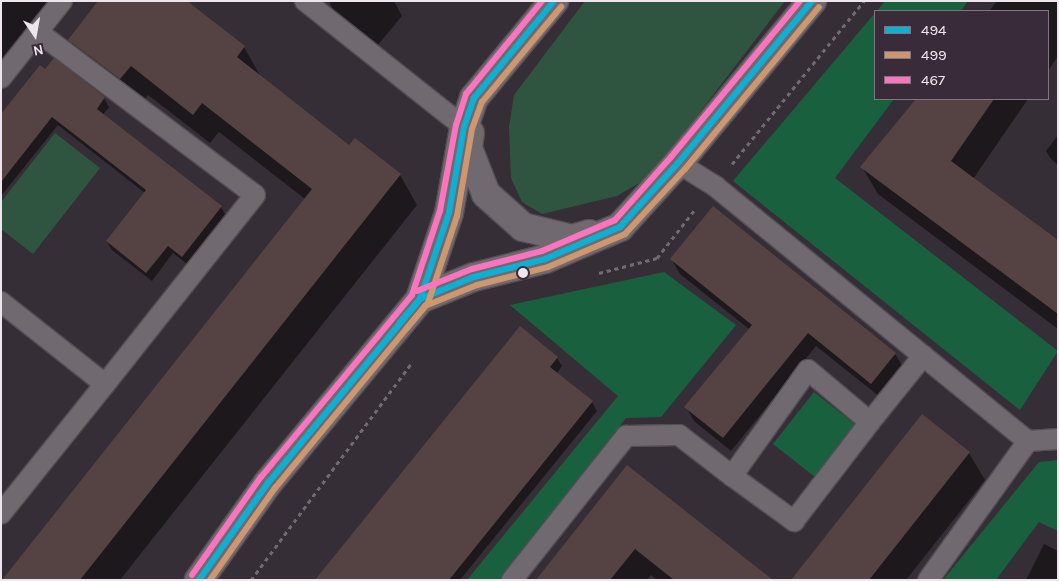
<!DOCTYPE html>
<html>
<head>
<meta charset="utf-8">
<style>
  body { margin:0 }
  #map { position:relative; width:1059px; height:581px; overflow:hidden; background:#362e36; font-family:Karla,sans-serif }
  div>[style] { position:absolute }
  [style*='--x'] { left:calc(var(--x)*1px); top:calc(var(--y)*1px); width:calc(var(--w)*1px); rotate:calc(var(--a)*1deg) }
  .green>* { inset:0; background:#2f5540 }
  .forest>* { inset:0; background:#19613e }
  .shadow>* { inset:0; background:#0007 }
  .building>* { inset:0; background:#554343 }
  .path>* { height:3px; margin-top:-1.5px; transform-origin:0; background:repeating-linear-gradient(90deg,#706a71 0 4px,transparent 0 8px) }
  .roads { filter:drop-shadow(1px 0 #544d54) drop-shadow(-1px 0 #544d54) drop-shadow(0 1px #544d54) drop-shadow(0 -1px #544d54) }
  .lane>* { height:20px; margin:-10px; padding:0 10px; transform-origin:10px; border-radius:10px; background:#706a70 }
  .secondary>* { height:28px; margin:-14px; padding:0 14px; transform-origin:14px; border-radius:14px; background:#706a70 }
  .bus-1>* { height:6px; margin:-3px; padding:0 3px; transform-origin:3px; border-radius:3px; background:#0dafd3 }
  .bus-2>* { height:6px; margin:-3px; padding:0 3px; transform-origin:3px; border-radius:3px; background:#cd976f }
  .bus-3>* { height:6px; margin:-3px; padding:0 3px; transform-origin:3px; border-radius:3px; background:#fc73be }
  .dots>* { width:14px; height:14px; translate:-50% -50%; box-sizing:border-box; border:2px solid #392b3a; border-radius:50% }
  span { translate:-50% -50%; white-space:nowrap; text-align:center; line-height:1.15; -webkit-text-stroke:5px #392b3a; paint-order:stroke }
  .frame { position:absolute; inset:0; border:2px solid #eee5ef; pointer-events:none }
  .legend { position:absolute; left:874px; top:10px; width:175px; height:90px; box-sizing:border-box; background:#392b3a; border:1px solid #817582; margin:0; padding:6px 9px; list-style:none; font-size:15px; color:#eee5ef }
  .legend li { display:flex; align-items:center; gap:10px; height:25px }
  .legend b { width:25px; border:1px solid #817582 }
  .north { position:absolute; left:10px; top:10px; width:50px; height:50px; -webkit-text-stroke:4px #392b3a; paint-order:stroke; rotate:168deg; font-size:14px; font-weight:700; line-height:20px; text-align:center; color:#eee5ef }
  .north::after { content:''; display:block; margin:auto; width:18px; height:22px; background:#eee5ef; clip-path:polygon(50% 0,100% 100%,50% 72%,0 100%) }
</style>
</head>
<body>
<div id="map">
  <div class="green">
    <i style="clip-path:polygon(585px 1px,785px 1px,651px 176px,617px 196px,542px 214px,522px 202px,511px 178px,509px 127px,514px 95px)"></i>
    <i style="clip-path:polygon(55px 133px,100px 168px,33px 254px,1px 229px,1px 202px)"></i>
  </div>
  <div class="forest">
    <i style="clip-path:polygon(885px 1px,968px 1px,961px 11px,877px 11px)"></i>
    <i style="clip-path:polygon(875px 13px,875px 99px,894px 99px,835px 178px,1058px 351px,1020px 410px,733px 181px)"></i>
    <i style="clip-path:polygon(664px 272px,736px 325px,661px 417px,626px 418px,500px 580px,467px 580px,618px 396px,510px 305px)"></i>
    <i style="clip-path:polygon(814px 392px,856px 425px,815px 477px,773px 444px)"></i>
    <i style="clip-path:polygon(1058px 460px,1058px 531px,1039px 522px,996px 580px,943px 580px,1039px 462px)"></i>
  </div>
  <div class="shadow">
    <i style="clip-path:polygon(1px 1px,51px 1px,1px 67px)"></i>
    <i style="clip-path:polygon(329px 1px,394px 1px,402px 16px,377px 46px,333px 10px)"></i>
    <i style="clip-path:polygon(997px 1px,1058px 1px,1058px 56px,1048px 71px,1048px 11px,989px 11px)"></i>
    <i style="clip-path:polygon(70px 40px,244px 47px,261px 77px,350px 147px,400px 175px,417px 205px,120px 580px,4px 580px,305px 199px,219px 132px,210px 143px,148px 95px,138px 108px,87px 70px)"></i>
    <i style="clip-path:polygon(54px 60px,104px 98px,109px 107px,103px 115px,221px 207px,226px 216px,188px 265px,173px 253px,152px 281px,112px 250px,107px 242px,145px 193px,58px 125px,1px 196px,1px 116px)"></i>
    <i style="clip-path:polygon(917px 99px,1028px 99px,973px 179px,1058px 241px,1058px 329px,878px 194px,862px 167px)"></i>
    <i style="clip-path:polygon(1058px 135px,1058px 165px,1051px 159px,1046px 151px)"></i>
    <i style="clip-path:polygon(672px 260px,895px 354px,904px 368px,880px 397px,816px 346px,731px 451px,694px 421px,686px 407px,749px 329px,680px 274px)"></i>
    <i style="clip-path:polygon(557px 358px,562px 366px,557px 373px,592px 402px,597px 411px,460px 580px,317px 580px)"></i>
    <i style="clip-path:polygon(922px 416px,969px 453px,985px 480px,906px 580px,792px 580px)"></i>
    <i style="clip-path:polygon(628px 467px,771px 580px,657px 580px,651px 575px,647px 580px,538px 580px)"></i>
    <i style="clip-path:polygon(1044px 544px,1058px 551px,1058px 580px,1026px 580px)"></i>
  </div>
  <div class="building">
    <i style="clip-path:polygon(98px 1px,187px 1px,245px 46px,237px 57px,349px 145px,355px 138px,401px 174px,80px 580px,2px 580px,312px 189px,202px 103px,193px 115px,131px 66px,120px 79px,68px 40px)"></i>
    <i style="clip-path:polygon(54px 58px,105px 97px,97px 109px,222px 206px,182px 257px,168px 246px,146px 273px,106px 241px,146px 190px,52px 117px,1px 182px,1px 114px,40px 65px,45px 69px)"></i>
    <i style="clip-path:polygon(916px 99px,994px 99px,951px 161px,1058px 240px,1058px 314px,860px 167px)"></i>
    <i style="clip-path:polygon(713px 206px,896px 353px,871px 384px,808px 333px,723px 438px,684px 407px,752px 325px,670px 259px)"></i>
    <i style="clip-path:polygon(520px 326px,558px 357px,550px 367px,593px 401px,449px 580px,315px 580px)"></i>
    <i style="clip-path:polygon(922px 414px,970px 452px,869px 580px,791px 580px)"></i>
    <i style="clip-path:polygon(627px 465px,773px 580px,674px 580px,635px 549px,610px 580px,536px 580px)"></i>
  </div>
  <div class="path">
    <i style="--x:732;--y:164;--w:210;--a:-51"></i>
    <i style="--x:599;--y:273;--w:60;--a:-14.5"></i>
    <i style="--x:657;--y:258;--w:63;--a:-52"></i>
    <i style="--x:251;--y:580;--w:272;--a:-53.5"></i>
  </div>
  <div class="roads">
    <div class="lane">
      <i style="--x:305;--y:1;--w:203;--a:38.4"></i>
      <i style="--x:38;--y:32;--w:271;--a:36.9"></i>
      <i style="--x:255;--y:195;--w:241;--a:128.4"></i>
      <i style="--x:1;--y:78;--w:98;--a:-51.6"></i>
      <i style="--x:678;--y:163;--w:44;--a:31.9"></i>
      <i style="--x:715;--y:186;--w:404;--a:39.2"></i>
      <i style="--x:1028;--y:441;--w:171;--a:125.7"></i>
      <i style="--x:1;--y:302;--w:132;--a:38.3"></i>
      <i style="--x:105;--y:384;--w:166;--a:128.7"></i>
      <i style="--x:1028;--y:441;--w:30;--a:-4"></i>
      <i style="--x:732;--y:476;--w:77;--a:36"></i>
      <i style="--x:794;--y:521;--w:125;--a:-52.5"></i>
      <i style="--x:512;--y:580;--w:184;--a:-51.6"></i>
      <i style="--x:626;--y:436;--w:53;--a:-1.1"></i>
      <i style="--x:679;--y:435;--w:67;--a:37.7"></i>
      <i style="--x:732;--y:476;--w:130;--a:-54.4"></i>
      <i style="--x:808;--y:370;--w:81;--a:40"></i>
      <i style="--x:870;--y:422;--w:85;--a:-51.2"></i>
    </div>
    <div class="secondary">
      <i style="--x:470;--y:133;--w:15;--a:98"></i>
      <i style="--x:468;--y:148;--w:49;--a:68.6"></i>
      <i style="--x:486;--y:194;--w:50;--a:41.7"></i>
      <i style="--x:523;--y:227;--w:50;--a:13.8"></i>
      <i style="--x:572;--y:239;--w:18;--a:-16"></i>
      <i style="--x:420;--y:299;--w:58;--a:-22.2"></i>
      <i style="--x:474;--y:277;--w:73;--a:-14.2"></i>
      <i style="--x:545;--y:259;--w:82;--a:-23.1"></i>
      <i style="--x:620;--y:227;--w:86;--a:-47.8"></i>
      <i style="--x:678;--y:163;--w:210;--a:-50.4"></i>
      <i style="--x:199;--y:580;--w:119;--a:-54.6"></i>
      <i style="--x:268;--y:483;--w:239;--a:-50.4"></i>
      <i style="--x:420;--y:299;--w:91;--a:-71.4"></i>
      <i style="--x:449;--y:213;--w:87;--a:-80.1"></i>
      <i style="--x:464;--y:127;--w:31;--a:-71"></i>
      <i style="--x:474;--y:98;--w:126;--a:-50.5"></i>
    </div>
  </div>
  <div class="bus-1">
    <i style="--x:400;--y:322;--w:30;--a:-49"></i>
    <i style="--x:420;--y:299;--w:91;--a:-71.4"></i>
    <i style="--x:449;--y:213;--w:87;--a:-80.1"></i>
    <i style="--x:464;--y:127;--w:31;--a:-71"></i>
    <i style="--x:474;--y:98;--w:126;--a:-50.5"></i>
    <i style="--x:199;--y:580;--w:119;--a:-54.6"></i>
    <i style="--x:268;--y:483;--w:239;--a:-50.4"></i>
    <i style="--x:420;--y:299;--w:58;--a:-22.2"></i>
    <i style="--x:474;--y:277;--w:73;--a:-14.2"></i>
    <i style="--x:545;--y:259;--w:82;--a:-23.1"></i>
    <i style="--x:620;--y:227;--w:86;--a:-47.8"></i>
    <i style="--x:678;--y:163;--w:210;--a:-50.4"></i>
  </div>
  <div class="bus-2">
    <i style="--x:407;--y:328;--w:33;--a:-50"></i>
    <i style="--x:428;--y:303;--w:92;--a:-71.6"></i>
    <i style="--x:457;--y:216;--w:88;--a:-80.2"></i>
    <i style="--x:472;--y:129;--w:29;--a:-70"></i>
    <i style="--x:482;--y:102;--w:124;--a:-50.3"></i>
    <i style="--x:210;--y:580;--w:113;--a:-54.8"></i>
    <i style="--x:275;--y:488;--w:236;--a:-50.5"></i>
    <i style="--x:425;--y:306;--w:56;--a:-22"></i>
    <i style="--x:477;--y:285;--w:73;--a:-14.2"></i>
    <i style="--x:548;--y:267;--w:84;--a:-23.2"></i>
    <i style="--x:625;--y:234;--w:88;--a:-47.3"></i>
    <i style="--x:685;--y:169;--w:210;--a:-50.4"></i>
  </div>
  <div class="bus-3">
    <i style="--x:417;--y:291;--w:59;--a:-21.8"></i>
    <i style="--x:472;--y:269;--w:72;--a:-14.4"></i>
    <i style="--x:542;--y:251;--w:79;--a:-23"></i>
    <i style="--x:615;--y:220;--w:84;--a:-48.4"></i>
    <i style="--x:671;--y:157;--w:202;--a:-50.4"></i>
    <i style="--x:192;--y:575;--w:120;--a:-54.9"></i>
    <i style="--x:261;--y:477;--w:236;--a:-50.3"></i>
    <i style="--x:412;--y:295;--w:89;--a:-71.6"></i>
    <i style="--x:440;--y:211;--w:87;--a:-79.5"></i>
    <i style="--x:456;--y:125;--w:33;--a:-72"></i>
    <i style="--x:466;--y:94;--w:120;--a:-50.7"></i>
  </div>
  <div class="dots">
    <i style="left:523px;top:273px;background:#eee5ef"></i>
  </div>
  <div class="frame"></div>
  <ul class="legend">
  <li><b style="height:6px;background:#0dafd3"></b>494</li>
  <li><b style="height:6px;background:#cd976f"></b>499</li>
  <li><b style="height:6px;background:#fc73be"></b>467</li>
  </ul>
  <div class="north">N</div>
</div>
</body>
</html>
